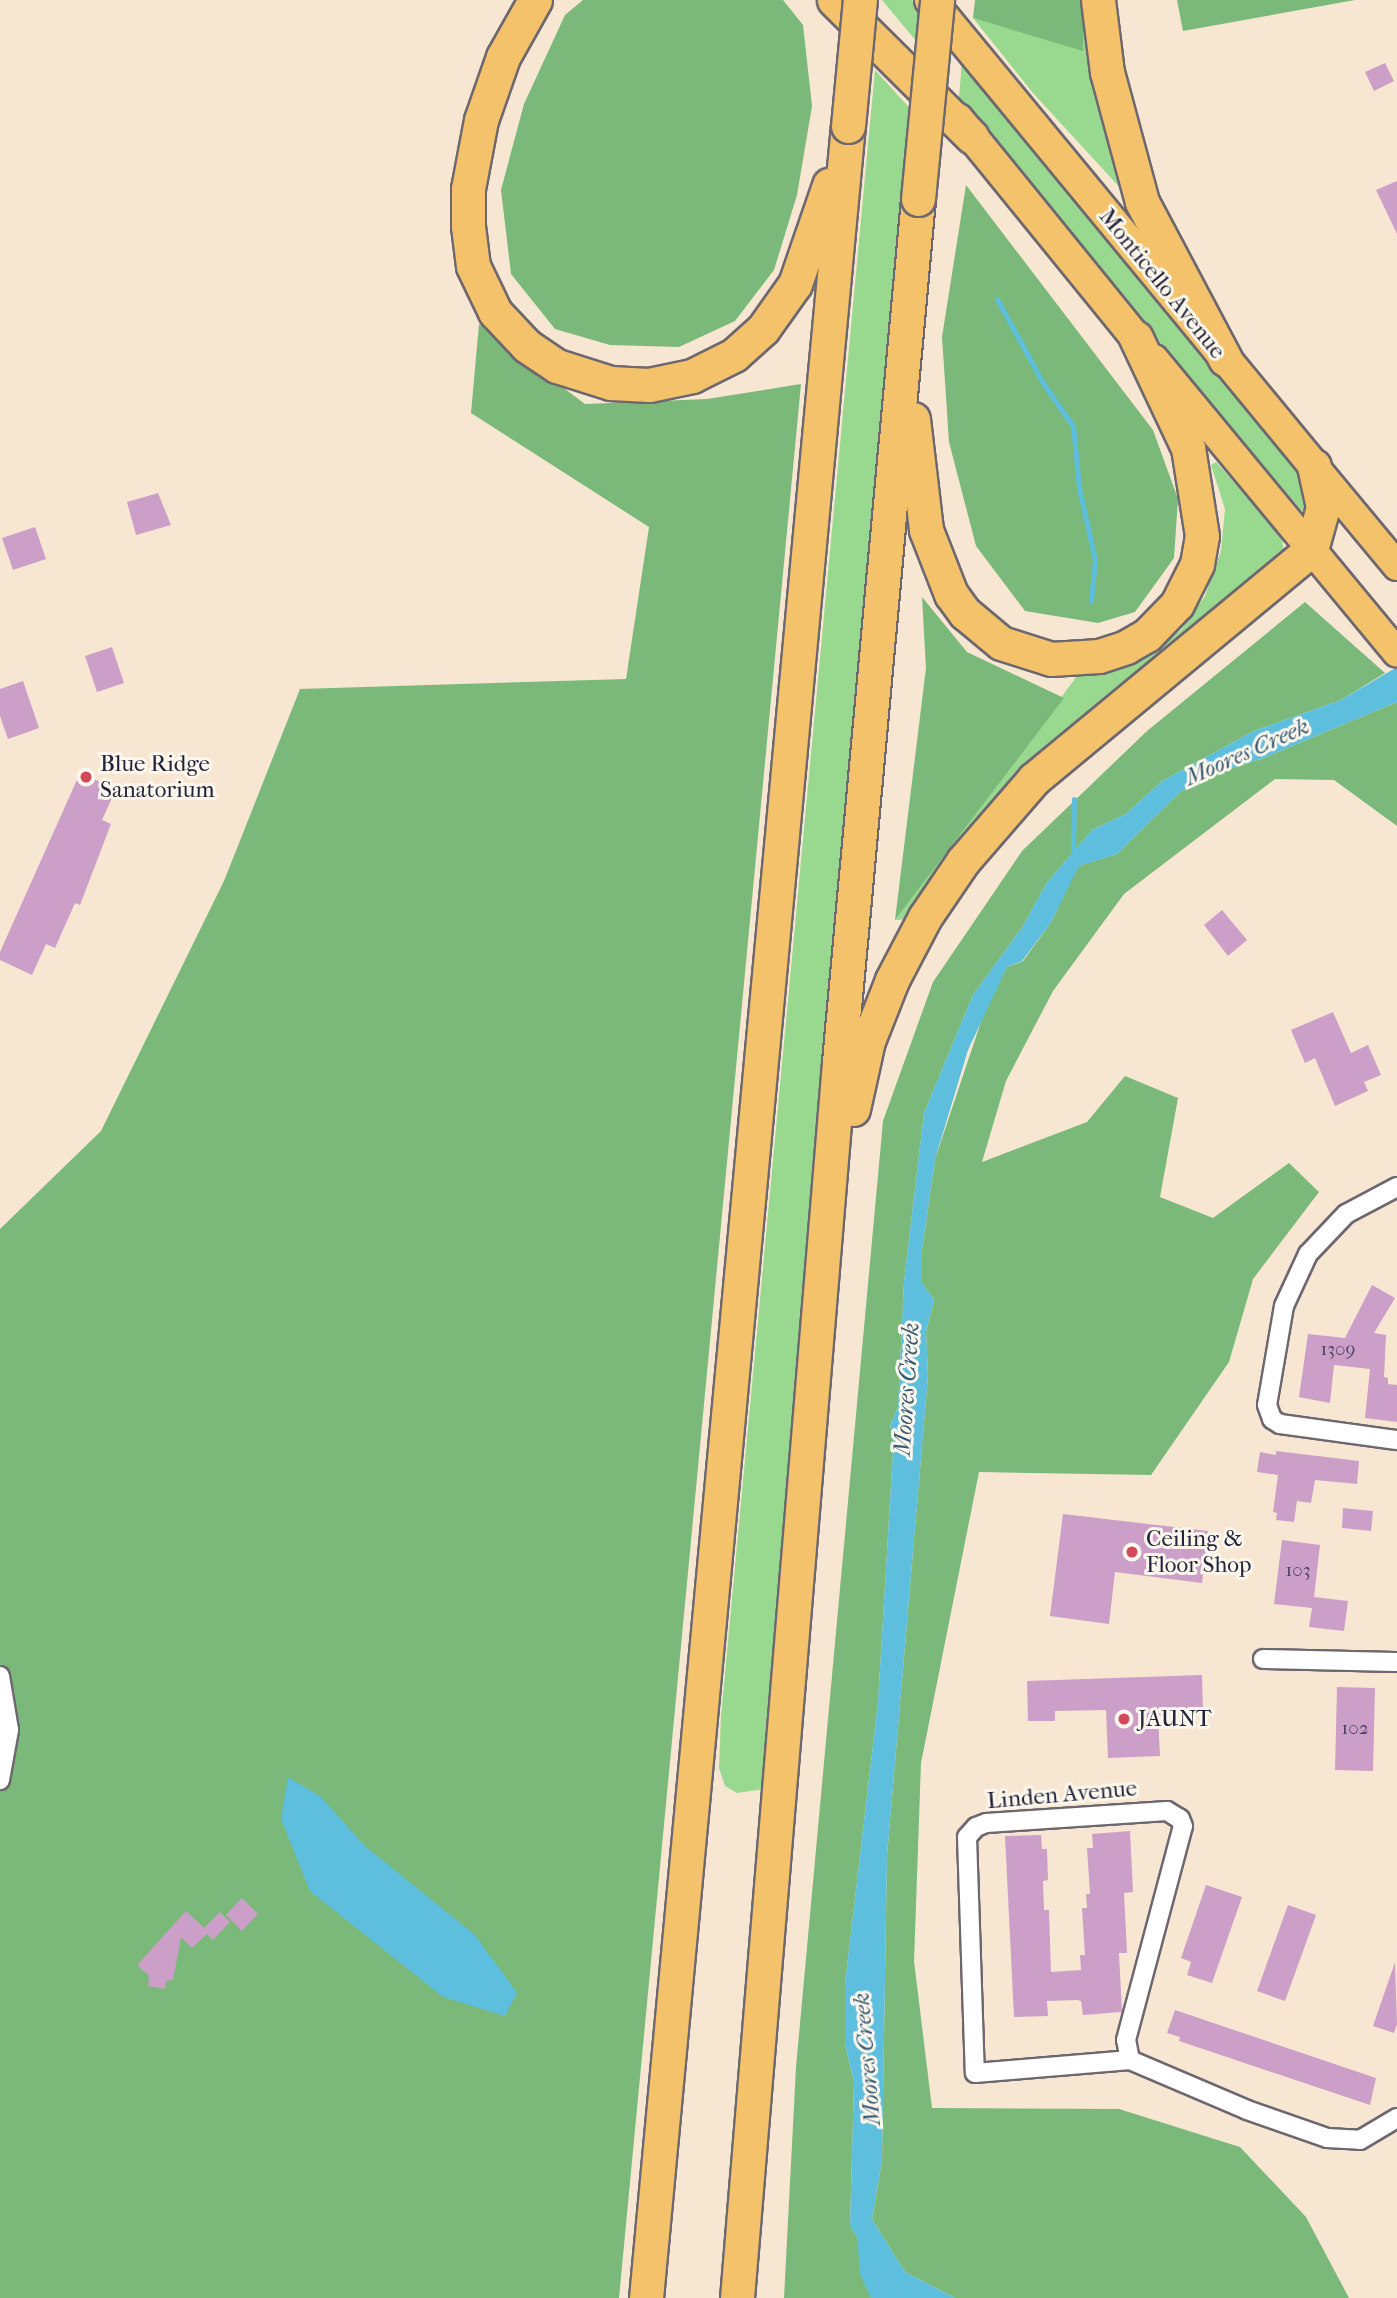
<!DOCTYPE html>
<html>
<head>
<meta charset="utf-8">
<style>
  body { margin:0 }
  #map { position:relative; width:1397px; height:2298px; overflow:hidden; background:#f7e7d2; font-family:"IM FELL French Canon",serif }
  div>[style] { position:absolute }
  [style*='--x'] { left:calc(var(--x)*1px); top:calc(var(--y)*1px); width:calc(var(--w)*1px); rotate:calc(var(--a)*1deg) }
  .green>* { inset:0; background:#98d98f }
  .forest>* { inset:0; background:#7ab97a }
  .water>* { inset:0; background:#5ebedd }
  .stream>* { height:5px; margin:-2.5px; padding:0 2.5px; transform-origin:2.5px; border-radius:2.5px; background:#5ebedd }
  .building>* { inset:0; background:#cc9fc8 }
  .roads { filter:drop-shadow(2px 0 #6d6770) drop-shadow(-2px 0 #6d6770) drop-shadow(0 2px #6d6770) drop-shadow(0 -2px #6d6770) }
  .minor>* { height:18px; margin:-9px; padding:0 9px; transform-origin:9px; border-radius:9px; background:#fff }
  .primary>* { height:28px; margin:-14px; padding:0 14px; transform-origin:14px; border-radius:14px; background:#f3c26a }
  .trunk>* { height:30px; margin:-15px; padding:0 15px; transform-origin:15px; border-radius:15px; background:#f3c26a }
  .motorway>* { height:33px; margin:-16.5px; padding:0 16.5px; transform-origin:16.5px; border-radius:16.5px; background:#f3c26a }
  .bridges { filter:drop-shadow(2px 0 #6d6770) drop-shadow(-2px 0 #6d6770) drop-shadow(0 2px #6d6770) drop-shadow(0 -2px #6d6770) }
  .motorway-bridge>* { height:33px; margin:-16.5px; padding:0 16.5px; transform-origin:16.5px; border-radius:16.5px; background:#f3c26a }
  .dots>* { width:19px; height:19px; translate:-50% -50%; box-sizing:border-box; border:4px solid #fbf7ec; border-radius:50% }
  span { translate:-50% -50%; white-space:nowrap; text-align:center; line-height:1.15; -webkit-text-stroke:6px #fbf7ec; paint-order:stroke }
  .number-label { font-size:19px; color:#4c415e }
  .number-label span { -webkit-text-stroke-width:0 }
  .street-label { font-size:23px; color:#22223b }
  .poi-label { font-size:23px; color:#22223b }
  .left { translate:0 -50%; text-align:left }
  .water-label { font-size:24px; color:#375974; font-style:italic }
</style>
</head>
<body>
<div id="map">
  <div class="green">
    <i style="clip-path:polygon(882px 0,912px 0,924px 15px,922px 48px)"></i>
    <i style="clip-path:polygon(1085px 0,1124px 192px,1033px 93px,973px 18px,1083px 50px)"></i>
    <i style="clip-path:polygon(962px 60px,1301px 469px,1308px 510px,1301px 510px,1200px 391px,959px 98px)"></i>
    <i style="clip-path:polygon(875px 70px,915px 114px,764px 1789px,737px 1793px,725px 1786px,719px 1768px,721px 1716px)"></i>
    <i style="clip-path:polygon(1216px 462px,1281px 535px,1285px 556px,1212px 621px,915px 919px,895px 920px,1077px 676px,1110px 670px,1154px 652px,1181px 630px,1205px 596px,1221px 551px,1225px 509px,1211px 465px)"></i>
  </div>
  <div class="forest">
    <i style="clip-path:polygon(583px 0,783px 0,803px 25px,812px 106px,797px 195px,774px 270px,735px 321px,679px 347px,610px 345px,555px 329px,511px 274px,501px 190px,524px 104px,565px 15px)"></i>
    <i style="clip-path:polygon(975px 0,1085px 0,1083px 51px,973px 18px)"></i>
    <i style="clip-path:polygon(1177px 0,1355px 0,1183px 31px)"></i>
    <i style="clip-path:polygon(966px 185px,1153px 430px,1178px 499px,1174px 558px,1135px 612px,1098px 623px,1025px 611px,976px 546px,949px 442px,942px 337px)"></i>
    <i style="clip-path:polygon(479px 324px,585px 404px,707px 399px,801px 384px,619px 2298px,0 2298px,0 1229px,101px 1131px,224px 881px,300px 689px,626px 679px,649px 527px,471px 413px)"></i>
    <i style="clip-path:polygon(922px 597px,967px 652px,1064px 698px,895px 920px,926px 668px)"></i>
    <i style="clip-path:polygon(1305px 602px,1385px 673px,1341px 700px,1254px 731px,1162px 781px,1126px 814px,1092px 830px,1046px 884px,1023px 926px,973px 995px,924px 1113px,904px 1282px,898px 1407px,890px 1426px,894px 1435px,878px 1702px,845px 1984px,845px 2044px,854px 2082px,850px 2226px,857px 2236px,871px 2298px,784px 2298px,796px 2067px,883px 1121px,933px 982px,1022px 851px,1147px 731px)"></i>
    <i style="clip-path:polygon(1397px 702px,1397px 826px,1334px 780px,1275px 779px,1124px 894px,1053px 991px,1006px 1081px,982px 1162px,1087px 1122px,1125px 1076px,1178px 1098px,1160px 1197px,1213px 1218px,1289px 1163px,1319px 1192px,1253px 1279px,1229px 1362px,1151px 1475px,979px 1472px,921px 1763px,914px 1961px,932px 2108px,1119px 2109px,1240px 2147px,1306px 2217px,1349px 2298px,955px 2298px,905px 2272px,872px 2219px,882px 2160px,887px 1856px,928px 1376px,926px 1332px,934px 1300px,922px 1283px,922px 1250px,935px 1159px,987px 1004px,1007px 967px,1023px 961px,1050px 924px,1078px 866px,1117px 854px,1180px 792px,1216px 773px,1261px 759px)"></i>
  </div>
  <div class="water">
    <i style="clip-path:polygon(1397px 667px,1397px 702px,1261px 759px,1216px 773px,1180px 792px,1117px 854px,1079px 866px,1050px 924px,1022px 961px,1007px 967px,968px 1050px,935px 1159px,922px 1250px,922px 1283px,934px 1300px,926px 1332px,928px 1376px,887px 1856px,882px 2160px,872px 2219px,905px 2272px,955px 2298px,871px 2298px,860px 2274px,857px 2236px,850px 2226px,854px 2082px,845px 2044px,845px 1984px,878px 1702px,894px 1435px,890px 1426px,898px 1407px,904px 1282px,924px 1113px,973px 995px,1023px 926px,1046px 884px,1092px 830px,1126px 814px,1162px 781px,1254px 731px,1341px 700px)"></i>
    <i style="clip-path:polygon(288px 1777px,321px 1797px,365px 1846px,475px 1935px,517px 1993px,505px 2016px,443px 1997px,310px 1891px,281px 1819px)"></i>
  </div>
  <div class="stream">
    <i style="--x:997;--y:299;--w:96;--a:61.3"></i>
    <i style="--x:1043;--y:383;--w:52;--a:55.1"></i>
    <i style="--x:1073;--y:426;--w:62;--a:84.5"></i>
    <i style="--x:1079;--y:488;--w:74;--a:77.5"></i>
    <i style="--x:1095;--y:560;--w:41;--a:95.6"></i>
    <i style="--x:1073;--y:855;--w:56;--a:-89"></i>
  </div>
  <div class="building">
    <i style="clip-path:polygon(1385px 63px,1394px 81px,1374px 91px,1365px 72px)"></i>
    <i style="clip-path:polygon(1397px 181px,1397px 234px,1376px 190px)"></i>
    <i style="clip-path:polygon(158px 493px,171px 525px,136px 535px,127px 502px)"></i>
    <i style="clip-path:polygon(35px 527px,46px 559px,13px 570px,2px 538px)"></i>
    <i style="clip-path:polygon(112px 647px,124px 683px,97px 692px,85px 656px)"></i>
    <i style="clip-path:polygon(23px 681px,39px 728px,8px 739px,0 716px,0 689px)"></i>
    <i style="clip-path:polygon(80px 773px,116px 789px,102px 820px,111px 824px,80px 905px,75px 903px,55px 948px,46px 944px,32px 975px,0 960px,0 952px)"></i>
    <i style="clip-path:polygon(1222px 910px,1247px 940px,1228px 956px,1204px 925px)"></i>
    <i style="clip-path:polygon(1333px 1012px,1351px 1053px,1368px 1045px,1381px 1075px,1364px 1082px,1368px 1091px,1335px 1106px,1315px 1058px,1305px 1063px,1291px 1030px)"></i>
    <i style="clip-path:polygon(1372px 1285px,1395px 1298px,1374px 1333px,1386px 1335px,1384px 1377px,1388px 1378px,1388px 1384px,1397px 1385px,1397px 1422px,1365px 1418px,1370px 1369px,1334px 1365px,1330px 1403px,1299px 1397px,1308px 1334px,1345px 1338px)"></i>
    <i style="clip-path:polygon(1276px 1451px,1359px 1461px,1357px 1484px,1315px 1480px,1311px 1503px,1297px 1501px,1294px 1522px,1276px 1520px,1277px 1513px,1273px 1512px,1278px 1475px,1257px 1472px,1260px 1452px,1276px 1455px)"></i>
    <i style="clip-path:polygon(1343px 1508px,1373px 1511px,1371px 1531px,1342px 1528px)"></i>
    <i style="clip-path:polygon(1063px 1514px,1208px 1531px,1202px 1583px,1115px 1572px,1109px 1624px,1050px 1616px)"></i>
    <i style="clip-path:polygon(1282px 1540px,1320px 1545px,1314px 1597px,1348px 1601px,1344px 1631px,1309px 1627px,1312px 1608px,1274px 1604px)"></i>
    <i style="clip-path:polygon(1202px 1675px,1203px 1710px,1158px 1716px,1160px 1756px,1108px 1758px,1106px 1710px,1055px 1711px,1055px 1721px,1028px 1721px,1027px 1681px)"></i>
    <i style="clip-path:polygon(1337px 1687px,1375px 1688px,1373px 1771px,1335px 1770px)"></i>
    <i style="clip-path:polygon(1130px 1831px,1133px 1892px,1124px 1893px,1127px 1953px,1119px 1953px,1122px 2012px,1083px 2015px,1081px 2001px,1077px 2000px,1047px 2001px,1048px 2016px,1014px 2017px,1005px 1836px,1041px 1835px,1042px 1849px,1047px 1849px,1048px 1880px,1043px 1881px,1044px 1910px,1049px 1910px,1051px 1972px,1081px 1970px,1080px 1955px,1085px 1955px,1082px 1908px,1087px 1908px,1086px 1894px,1090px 1894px,1087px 1848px,1093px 1848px,1092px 1834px)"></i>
    <i style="clip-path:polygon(1206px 1885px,1242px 1897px,1212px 1983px,1187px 1975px,1191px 1962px,1181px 1958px)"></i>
    <i style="clip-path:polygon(242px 1898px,258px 1914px,242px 1931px,226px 1915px)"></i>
    <i style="clip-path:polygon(1288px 1905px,1316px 1915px,1285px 2001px,1257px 1991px)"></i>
    <i style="clip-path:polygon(186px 1911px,204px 1928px,220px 1912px,230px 1922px,213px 1940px,207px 1934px,192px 1948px,181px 1937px,173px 1980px,166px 1981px,165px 1989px,148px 1986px,149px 1976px,137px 1965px)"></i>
    <i style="clip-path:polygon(1395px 1962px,1397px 2024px,1394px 2033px,1373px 2026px)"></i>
    <i style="clip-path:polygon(1175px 2010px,1376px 2078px,1370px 2105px,1179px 2041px,1180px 2037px,1167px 2033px)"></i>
  </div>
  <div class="roads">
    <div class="minor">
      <i style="--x:1397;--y:1187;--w:58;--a:152.1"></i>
      <i style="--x:1346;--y:1214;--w:55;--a:133.5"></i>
      <i style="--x:1308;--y:1254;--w:57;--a:114.8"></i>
      <i style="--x:1284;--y:1306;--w:100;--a:99.7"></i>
      <i style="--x:1267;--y:1405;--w:15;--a:70"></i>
      <i style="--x:1272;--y:1419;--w:9;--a:32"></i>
      <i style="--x:1280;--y:1424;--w:118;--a:7.8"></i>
      <i style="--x:1263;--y:1659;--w:134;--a:1.3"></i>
      <i style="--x:0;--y:1676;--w:55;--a:80.5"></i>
      <i style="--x:9;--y:1730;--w:51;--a:100.2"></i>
      <i style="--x:1130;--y:2060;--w:20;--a:-101"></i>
      <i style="--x:1126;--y:2040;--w:221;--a:-75.1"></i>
      <i style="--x:1183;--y:1826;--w:8;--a:-113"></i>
      <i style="--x:1180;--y:1819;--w:15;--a:-148"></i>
      <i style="--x:1167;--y:1811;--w:181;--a:176.2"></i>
      <i style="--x:986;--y:1823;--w:11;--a:158"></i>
      <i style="--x:976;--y:1827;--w:13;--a:132"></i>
      <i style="--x:967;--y:1837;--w:236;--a:88.1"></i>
      <i style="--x:975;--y:2073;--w:156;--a:-4.8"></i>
      <i style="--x:1130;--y:2060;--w:127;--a:23.1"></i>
      <i style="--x:1247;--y:2110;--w:85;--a:19.3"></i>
      <i style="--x:1327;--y:2138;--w:33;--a:3"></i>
      <i style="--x:1360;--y:2140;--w:43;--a:-30.7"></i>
    </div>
    <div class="primary">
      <i style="--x:1154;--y:359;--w:381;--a:50.4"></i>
      <i style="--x:1314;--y:466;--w:130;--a:50.3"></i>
    </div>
    <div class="trunk">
      <i style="--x:930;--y:0;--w:604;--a:50.51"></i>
      <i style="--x:958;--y:119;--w:282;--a:50.9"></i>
    </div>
    <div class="motorway">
      <i style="--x:535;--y:0;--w:65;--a:119.3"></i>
      <i style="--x:503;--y:57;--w:67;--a:109.2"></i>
      <i style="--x:481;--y:120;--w:70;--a:100.7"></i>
      <i style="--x:468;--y:189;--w:37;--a:90"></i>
      <i style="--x:468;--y:226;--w:40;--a:82.9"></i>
      <i style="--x:473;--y:266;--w:51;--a:64.4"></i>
      <i style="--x:495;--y:312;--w:47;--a:46.7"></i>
      <i style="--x:527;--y:346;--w:36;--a:34"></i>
      <i style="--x:557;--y:366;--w:57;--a:17.5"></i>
      <i style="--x:611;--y:383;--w:38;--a:3"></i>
      <i style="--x:649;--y:385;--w:44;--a:-11.8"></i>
      <i style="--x:692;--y:376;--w:47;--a:-26.6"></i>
      <i style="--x:734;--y:355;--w:39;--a:-42"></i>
      <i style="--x:763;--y:329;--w:55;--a:-54.6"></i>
      <i style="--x:795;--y:284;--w:105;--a:-71"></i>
      <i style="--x:834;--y:0;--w:194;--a:44.8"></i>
      <i style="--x:1098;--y:0;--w:73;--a:82.9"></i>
      <i style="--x:1107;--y:72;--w:135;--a:74.9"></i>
      <i style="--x:1142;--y:202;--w:178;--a:62.1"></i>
      <i style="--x:913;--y:419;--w:112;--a:83.3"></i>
      <i style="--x:926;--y:530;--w:69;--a:68.7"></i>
      <i style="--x:951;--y:594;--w:24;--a:54"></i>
      <i style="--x:965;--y:613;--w:47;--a:39.8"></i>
      <i style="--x:1001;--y:643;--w:52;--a:17.7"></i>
      <i style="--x:1051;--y:659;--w:48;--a:-3.6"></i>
      <i style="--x:1099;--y:656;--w:28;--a:-18"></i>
      <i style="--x:1126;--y:647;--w:24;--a:-30"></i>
      <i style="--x:1147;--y:635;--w:43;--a:-45.9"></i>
      <i style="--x:1177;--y:604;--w:45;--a:-63.4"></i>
      <i style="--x:1197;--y:564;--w:28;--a:-80"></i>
      <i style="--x:1202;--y:536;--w:89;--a:-99"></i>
      <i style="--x:1188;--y:448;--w:122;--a:-115.3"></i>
      <i style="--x:853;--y:1109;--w:70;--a:-77.6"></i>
      <i style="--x:868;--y:1041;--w:66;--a:-68.5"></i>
      <i style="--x:892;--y:980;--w:71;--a:-62.4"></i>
      <i style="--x:925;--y:917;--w:68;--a:-55.8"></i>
      <i style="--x:963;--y:861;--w:108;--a:-49.1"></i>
      <i style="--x:1034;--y:779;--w:359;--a:-39.6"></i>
      <i style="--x:1311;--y:550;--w:45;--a:-74.4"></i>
      <i style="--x:1323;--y:507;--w:42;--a:-102.4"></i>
      <i style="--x:646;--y:2298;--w:2181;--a:-84.69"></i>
      <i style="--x:737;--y:2298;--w:1240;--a:-85.28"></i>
      <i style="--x:839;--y:1062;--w:867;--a:-84.77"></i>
    </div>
  </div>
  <div class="bridges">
    <div class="motorway-bridge">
      <i style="--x:848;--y:126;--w:127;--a:-84.6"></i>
      <i style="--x:918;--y:199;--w:200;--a:-84.5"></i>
    </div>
  </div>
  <div class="dots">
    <i style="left:86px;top:777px;background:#d1495b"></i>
    <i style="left:1132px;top:1552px;background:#d1495b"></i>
    <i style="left:1124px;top:1719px;background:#d1495b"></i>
  </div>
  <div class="number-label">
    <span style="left:1338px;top:1350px">1309</span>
    <span style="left:1298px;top:1571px">103</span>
    <span style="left:1355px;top:1729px">102</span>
  </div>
  <div class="street-label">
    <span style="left:1162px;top:284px;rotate:51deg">Monticello Avenue</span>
    <span style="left:1062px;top:1795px;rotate:-5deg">Linden Avenue</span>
  </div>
  <div class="poi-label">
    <span class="left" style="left:100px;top:777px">Blue Ridge<br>Sanatorium</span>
    <span class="left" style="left:1146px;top:1552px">Ceiling &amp;<br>Floor Shop</span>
    <span class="left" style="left:1138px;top:1719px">JAUNT</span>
  </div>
  <div class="water-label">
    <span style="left:1247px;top:752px;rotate:-24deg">Moores Creek</span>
    <span style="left:907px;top:1389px;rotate:-86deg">Moores Creek</span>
    <span style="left:867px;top:2059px;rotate:-95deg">Moores Creek</span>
  </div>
</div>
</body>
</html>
